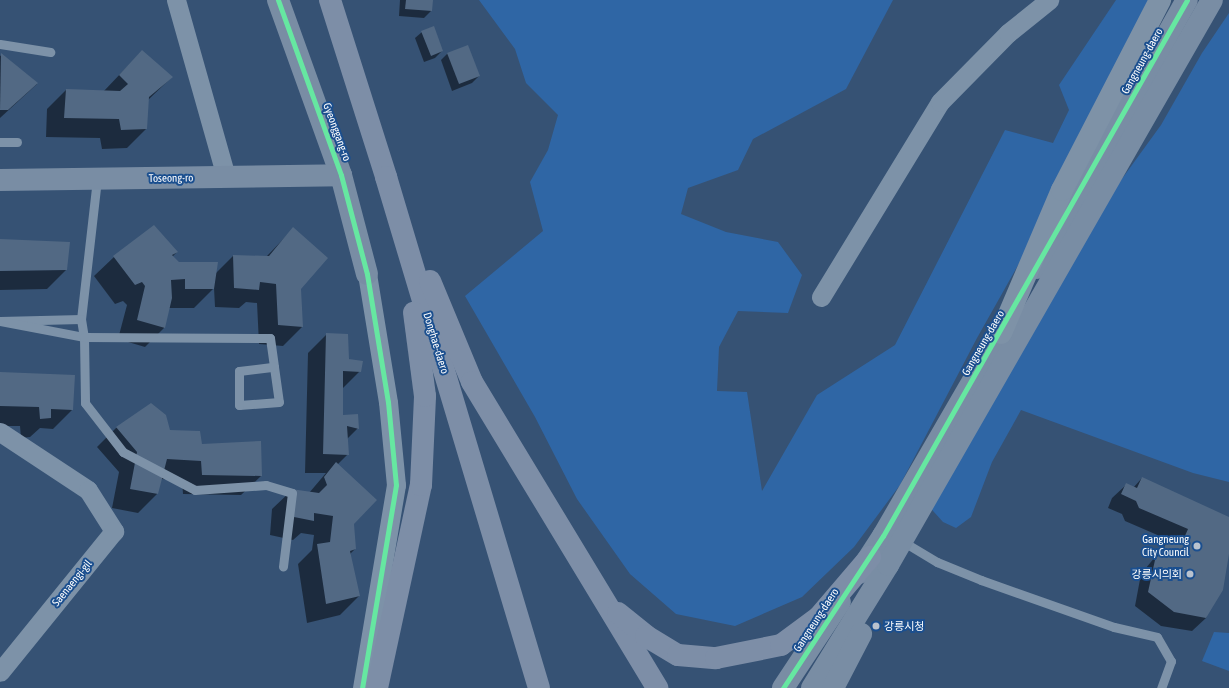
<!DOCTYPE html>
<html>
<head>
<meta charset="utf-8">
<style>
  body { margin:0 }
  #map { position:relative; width:1229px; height:688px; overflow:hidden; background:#365274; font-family:"Asap Condensed","Noto Sans KR",sans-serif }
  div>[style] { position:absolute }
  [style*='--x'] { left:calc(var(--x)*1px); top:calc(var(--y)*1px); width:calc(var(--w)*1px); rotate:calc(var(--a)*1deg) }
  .green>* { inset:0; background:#2f66a5 }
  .shadow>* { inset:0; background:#0007 }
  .building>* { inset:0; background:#526984 }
  .lane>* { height:9px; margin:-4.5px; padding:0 4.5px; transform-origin:4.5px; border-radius:4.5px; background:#7d92a8 }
  .street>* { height:19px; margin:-9.5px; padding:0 9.5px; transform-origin:9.5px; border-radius:9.5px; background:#7d92a8 }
  .secondary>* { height:22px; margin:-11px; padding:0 11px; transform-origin:11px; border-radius:11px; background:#798da4 }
  .primary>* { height:22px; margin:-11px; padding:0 11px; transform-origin:11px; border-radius:11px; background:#7d8ea7 }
  .highway>* { height:22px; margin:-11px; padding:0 11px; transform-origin:11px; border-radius:11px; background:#7e92a7 }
  .cycleway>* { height:5px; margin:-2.5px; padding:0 2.5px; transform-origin:2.5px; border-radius:2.5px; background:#66e7a1 }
  .dots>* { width:11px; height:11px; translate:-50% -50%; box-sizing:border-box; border:2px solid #1b4f8f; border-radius:50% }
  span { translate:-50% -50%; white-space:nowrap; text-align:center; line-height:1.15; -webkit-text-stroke:4px #1b4f8f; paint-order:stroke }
  .street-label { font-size:11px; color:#fff }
  .poi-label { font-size:11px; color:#fff }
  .right { translate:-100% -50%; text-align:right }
  .left { translate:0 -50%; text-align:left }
</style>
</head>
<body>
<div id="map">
  <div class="green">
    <i style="clip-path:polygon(479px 0,893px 0,846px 89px,753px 139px,738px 170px,688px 188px,681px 214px,726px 232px,778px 242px,802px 275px,788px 313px,738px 311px,719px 347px,717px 391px,747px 392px,762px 491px,817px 395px,895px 345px,1005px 130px,1053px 143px,1069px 110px,1059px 85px,1116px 0,1153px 0,1102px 116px,977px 338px,900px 485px,854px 547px,802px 597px,735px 626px,676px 614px,630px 574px,577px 499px,535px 417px,465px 296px,543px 231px,530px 182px,548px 150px,558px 115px,526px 83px,515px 49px)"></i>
    <i style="clip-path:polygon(1229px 13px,1229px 482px,1193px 473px,1021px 410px,992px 462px,971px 517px,956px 528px,943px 522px,925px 502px,1087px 227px,1161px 125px,1202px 53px)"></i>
    <i style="clip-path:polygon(1214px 632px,1229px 633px,1229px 671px,1202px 661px)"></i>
  </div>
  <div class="shadow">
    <i style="clip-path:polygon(400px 0,432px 0,431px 11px,424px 18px,399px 16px)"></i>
    <i style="clip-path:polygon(422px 32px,442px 51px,435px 58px,424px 62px,415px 38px)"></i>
    <i style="clip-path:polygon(142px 51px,172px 77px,148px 100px,146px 129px,127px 148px,102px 149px,100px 138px,46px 137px,47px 109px,66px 90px,103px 92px)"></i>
    <i style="clip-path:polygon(448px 53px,479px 76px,472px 83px,452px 91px,441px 60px)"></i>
    <i style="clip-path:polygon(2px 55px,37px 84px,0 118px,0 56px)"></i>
    <i style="clip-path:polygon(154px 226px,177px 252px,172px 257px,179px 263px,215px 274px,233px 256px,266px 257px,293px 229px,302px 327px,283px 346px,259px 344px,257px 303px,246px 302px,239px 308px,215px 307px,214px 288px,194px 308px,169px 308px,164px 328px,145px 347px,118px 339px,127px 305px,123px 301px,115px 304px,94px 276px,114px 257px)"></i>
    <i style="clip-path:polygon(0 240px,66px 270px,47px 289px,0 290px)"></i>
    <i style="clip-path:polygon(327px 334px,360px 371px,342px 389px,342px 416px,358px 428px,347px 439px,348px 454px,337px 465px,353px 524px,355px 549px,350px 554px,359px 596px,340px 615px,307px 623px,298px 564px,312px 550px,314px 535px,301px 533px,293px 540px,270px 535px,272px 509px,292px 490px,309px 493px,326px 473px,305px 473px,308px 353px)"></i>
    <i style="clip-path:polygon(0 373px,72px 410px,53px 429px,40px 428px,30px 437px,21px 438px,20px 426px,0 426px)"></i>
    <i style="clip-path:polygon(151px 404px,170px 431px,261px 476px,241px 495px,183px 494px,182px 480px,161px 479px,157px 494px,138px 513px,112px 508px,119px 472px,97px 447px,116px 428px)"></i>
    <i style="clip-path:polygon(1142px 478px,1229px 519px,1229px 551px,1206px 618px,1192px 631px,1161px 626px,1135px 606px,1141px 574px,1169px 540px,1125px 521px,1122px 514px,1108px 508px,1112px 498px,1126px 485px,1133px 488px)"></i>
  </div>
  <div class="building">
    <i style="clip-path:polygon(406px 0,433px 0,432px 11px,405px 9px)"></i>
    <i style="clip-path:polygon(434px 26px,443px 51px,431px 56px,421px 31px)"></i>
    <i style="clip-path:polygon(468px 45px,480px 76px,459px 84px,447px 53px)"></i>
    <i style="clip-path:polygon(142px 50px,173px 77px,149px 97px,147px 129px,121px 130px,119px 119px,64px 118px,66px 89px,120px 91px,128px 84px,119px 75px)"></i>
    <i style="clip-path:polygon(1px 53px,38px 83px,8px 110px,0 110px)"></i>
    <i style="clip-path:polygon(154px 225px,178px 252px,172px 255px,179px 262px,218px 262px,214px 289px,185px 289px,185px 279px,171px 280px,172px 298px,165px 328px,137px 320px,145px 286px,142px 282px,135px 285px,113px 256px)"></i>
    <i style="clip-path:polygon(293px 227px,328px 258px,301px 289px,303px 327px,278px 325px,276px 284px,260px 282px,259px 290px,234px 288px,233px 255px,269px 256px)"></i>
    <i style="clip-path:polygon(0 239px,70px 242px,67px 270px,0 271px)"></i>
    <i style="clip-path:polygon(326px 333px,348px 334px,349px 359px,363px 361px,361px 372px,343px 371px,343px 415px,358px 414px,359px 429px,347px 426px,349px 455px,323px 454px)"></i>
    <i style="clip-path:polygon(0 372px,75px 375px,73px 410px,51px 409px,51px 418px,40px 419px,39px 407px,0 406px)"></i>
    <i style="clip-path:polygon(151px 403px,166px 415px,170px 430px,200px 431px,202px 444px,261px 441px,262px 476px,202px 475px,201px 461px,167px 459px,158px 494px,130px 489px,137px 452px,116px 427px)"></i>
    <i style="clip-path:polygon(336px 462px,377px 500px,354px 524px,356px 549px,350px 551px,360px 596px,326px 604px,317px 544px,330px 542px,333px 516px,314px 513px,314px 521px,289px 516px,291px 489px,319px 493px,327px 485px,324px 477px)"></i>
    <i style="clip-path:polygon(1142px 477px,1229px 517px,1229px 554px,1223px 590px,1206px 618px,1174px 612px,1148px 592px,1155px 560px,1171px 537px,1184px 538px,1188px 529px,1139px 508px,1136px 501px,1121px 494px,1126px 483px,1137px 488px)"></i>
  </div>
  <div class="lane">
    <i style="--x:0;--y:44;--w:51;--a:9.1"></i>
    <i style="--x:0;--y:142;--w:17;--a:0"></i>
    <i style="--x:97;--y:179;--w:141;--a:96.5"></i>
    <i style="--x:81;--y:319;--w:81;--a:178.6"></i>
    <i style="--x:0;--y:321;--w:86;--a:10.8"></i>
    <i style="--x:84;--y:337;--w:66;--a:89.1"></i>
    <i style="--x:85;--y:403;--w:62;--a:52.2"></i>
    <i style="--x:123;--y:452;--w:81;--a:27.8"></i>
    <i style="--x:195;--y:490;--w:71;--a:-4"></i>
    <i style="--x:266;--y:485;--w:27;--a:17"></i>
    <i style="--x:292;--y:493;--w:74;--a:97"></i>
    <i style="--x:81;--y:319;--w:18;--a:81"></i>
    <i style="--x:84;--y:337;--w:186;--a:0.3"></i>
    <i style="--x:270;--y:338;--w:29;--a:82"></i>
    <i style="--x:274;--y:367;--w:35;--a:82"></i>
    <i style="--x:279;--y:402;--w:40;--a:175.7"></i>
    <i style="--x:239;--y:405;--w:34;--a:-90"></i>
    <i style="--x:239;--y:371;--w:35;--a:-7"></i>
    <i style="--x:902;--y:541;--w:41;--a:31"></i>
    <i style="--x:937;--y:562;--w:48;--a:22.2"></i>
    <i style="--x:981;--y:580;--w:141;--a:19.5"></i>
    <i style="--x:1114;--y:627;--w:44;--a:13.1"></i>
    <i style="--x:1157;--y:637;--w:28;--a:60"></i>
    <i style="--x:1171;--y:661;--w:29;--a:110"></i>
  </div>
  <div class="street">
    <i style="--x:176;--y:0;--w:184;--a:74.2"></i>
    <i style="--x:821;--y:297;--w:228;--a:-58.6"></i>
    <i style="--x:940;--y:102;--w:97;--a:-45.4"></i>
    <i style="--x:1008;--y:33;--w:53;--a:-38.8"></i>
    <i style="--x:0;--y:432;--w:105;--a:33.4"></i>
    <i style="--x:88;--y:490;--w:49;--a:57.6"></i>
    <i style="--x:114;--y:531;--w:181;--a:129"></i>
    <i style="--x:362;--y:688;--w:206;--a:-80.5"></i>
    <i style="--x:396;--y:485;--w:83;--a:-95.5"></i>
    <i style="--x:388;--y:402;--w:130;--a:-99.3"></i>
  </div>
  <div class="secondary">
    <i style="--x:278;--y:0;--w:186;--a:70.2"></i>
    <i style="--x:341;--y:175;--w:102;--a:75.3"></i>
    <i style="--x:0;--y:180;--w:341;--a:-0.8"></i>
    <i style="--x:1037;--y:268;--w:307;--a:-60.8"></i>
    <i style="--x:859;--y:573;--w:44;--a:-57"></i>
    <i style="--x:883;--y:536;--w:253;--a:-59.9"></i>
    <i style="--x:783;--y:688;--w:103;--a:-56.5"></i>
    <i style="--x:812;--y:688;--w:145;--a:-58.3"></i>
    <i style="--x:888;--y:565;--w:651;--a:-60.17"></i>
    <i style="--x:833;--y:688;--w:61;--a:-62.6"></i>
  </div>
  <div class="primary">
    <i style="--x:330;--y:0;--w:186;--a:72.4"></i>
    <i style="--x:386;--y:177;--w:533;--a:73.33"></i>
    <i style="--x:430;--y:281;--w:109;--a:67.4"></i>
    <i style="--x:472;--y:382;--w:358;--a:58.8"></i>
    <i style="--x:618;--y:613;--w:36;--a:39"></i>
    <i style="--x:646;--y:636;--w:37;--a:31"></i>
    <i style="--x:678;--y:655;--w:38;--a:5"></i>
    <i style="--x:716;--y:658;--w:66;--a:-11.3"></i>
    <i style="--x:781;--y:645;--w:47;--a:-36.4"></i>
    <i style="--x:819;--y:617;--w:79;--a:-49.6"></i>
    <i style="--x:377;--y:688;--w:208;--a:-77.8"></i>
    <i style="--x:421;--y:485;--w:89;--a:-87.4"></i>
    <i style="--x:425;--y:396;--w:84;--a:-97.5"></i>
  </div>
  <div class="highway">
    <i style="--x:1001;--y:333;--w:155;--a:-66.9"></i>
    <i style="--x:1062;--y:190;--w:214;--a:-62.7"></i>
  </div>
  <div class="cycleway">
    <i style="--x:278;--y:0;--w:186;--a:70.2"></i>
    <i style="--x:341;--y:175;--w:102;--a:75.3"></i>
    <i style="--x:367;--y:274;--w:130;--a:80.7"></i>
    <i style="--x:388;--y:402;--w:83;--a:84.5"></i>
    <i style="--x:396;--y:485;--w:206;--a:99.5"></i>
    <i style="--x:783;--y:688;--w:182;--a:-56.7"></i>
    <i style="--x:883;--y:536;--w:616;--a:-60.44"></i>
  </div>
  <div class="dots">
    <i style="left:1197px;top:546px;background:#b9c2ce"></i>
    <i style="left:1190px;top:574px;background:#b9c2ce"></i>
    <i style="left:876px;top:626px;background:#b9c2ce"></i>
  </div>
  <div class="street-label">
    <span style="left:1142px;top:61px;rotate:-61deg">Gangneung-daero</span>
    <span style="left:337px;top:132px;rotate:70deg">Gyeonggang-ro</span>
    <span style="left:171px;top:178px;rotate:-1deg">Toseong-ro</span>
    <span style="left:436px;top:343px;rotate:73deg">Donghae-daero</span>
    <span style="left:983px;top:343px;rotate:-60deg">Gangneung-daero</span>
    <span style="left:72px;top:583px;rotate:-51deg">Saenaengi-gil</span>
    <span style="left:816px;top:620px;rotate:-57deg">Gangneung-daero</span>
  </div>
  <div class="poi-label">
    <span class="right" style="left:1189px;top:546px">Gangneung<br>City Council</span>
    <span class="right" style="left:1182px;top:574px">강릉시의회</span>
    <span class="left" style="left:884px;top:626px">강릉시청</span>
  </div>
</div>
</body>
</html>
